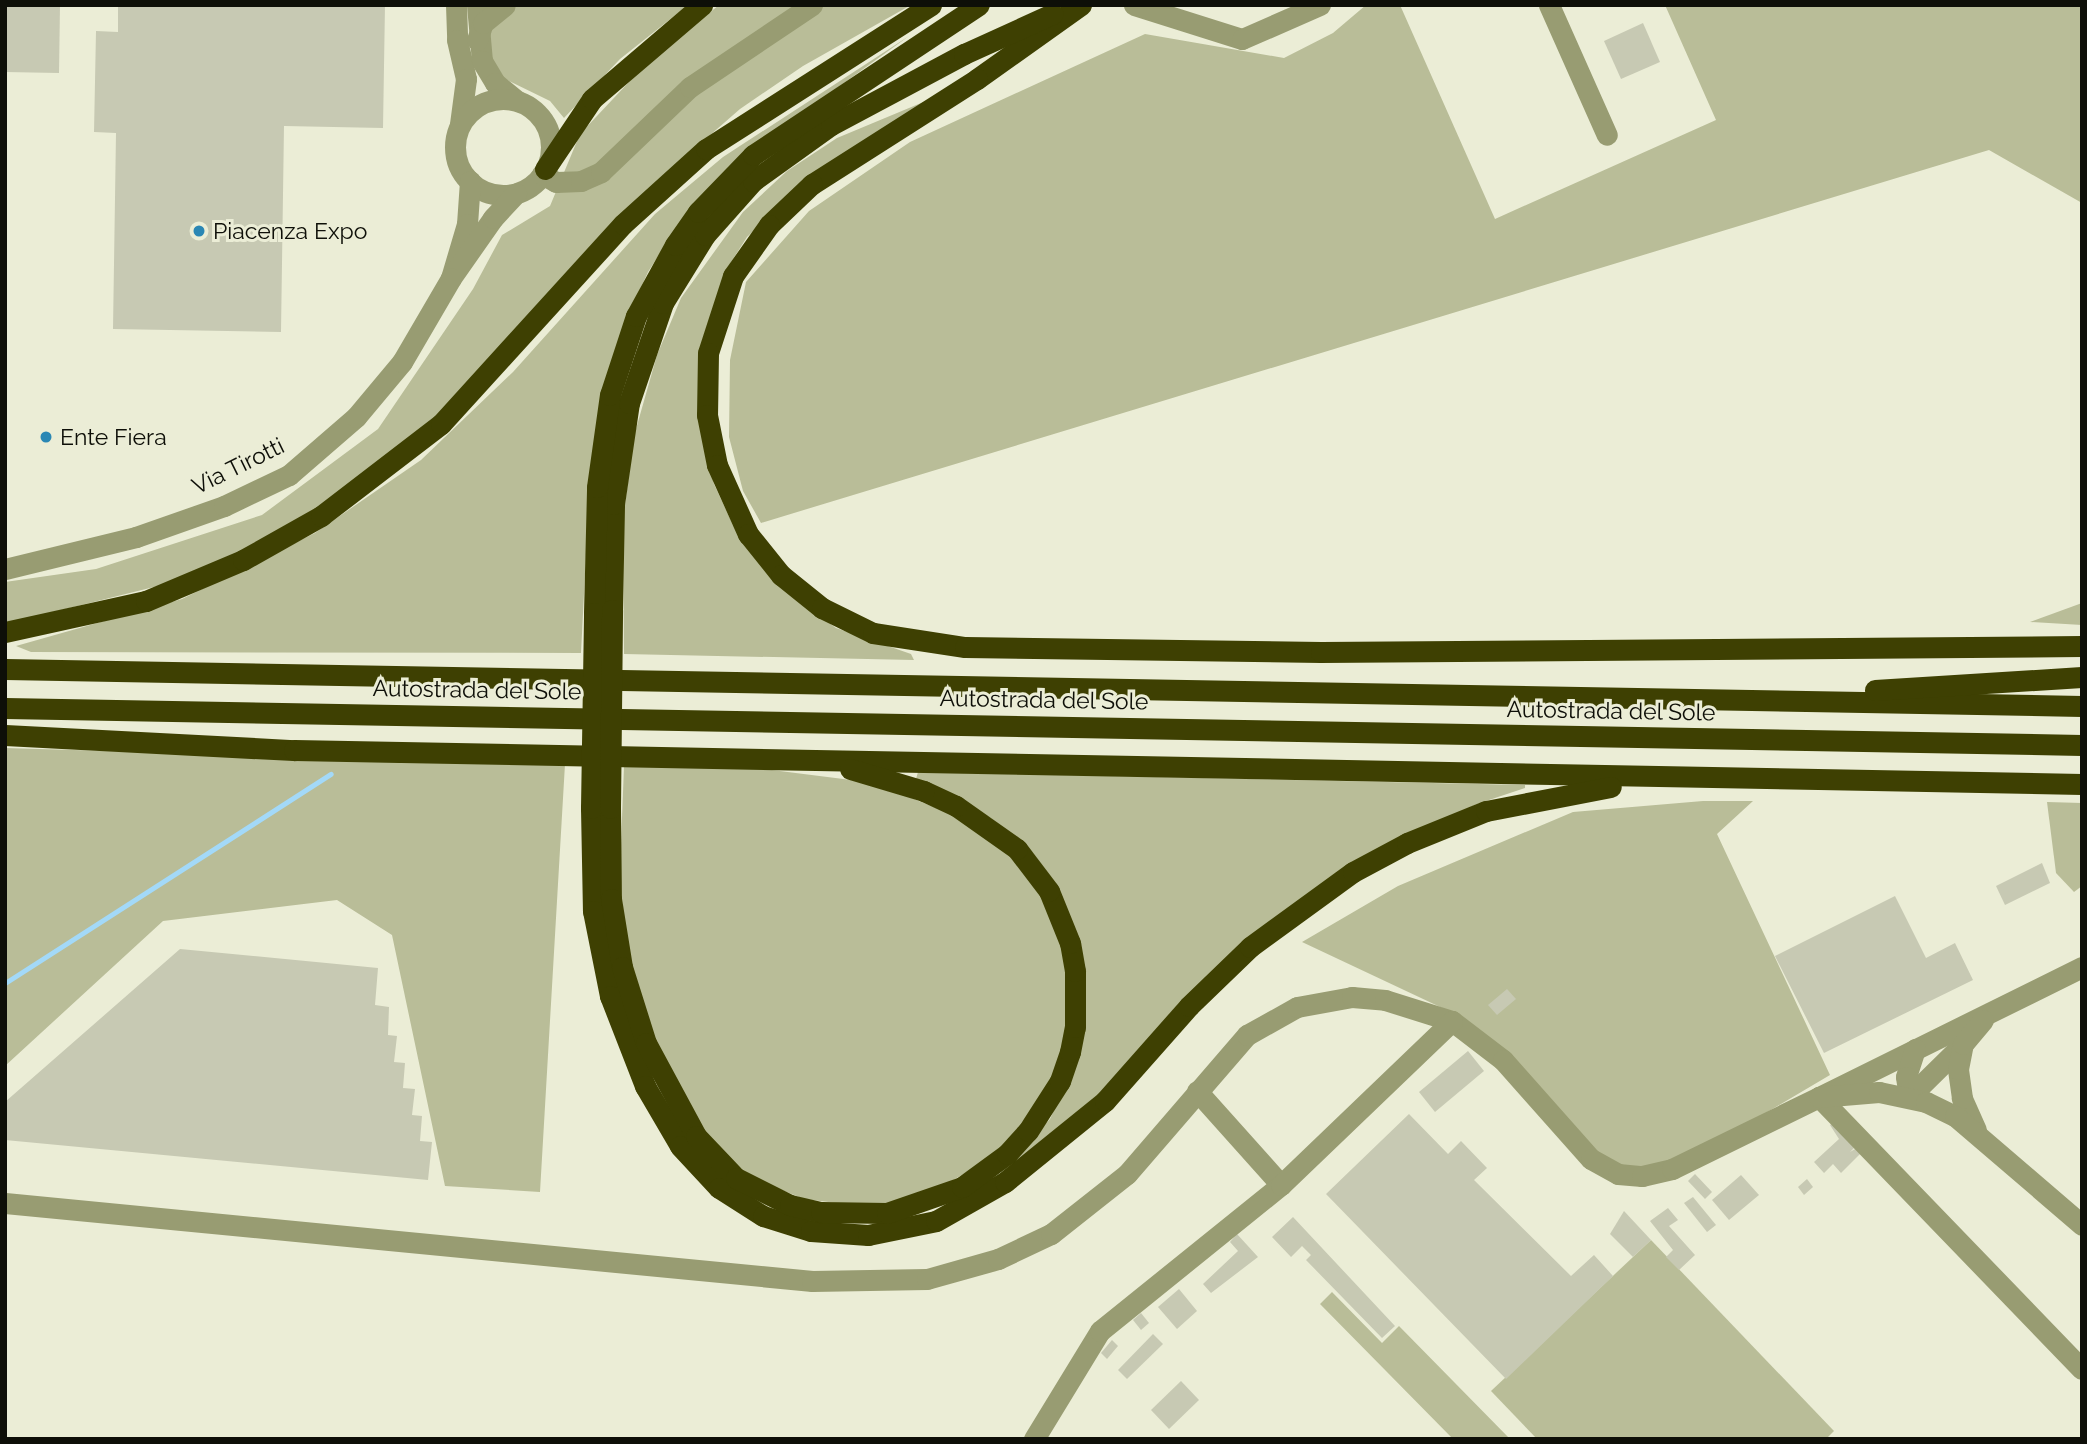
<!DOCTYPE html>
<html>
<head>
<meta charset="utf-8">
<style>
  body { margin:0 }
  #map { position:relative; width:2087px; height:1444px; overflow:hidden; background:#ebedd6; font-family:Raleway,sans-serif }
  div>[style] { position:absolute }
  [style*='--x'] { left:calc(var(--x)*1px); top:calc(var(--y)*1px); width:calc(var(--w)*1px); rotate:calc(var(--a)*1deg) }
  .green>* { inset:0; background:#b9bd98 }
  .stream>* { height:5px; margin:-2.5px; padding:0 2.5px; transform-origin:2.5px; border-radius:2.5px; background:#a3d9f8 }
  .building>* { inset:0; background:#c7c9b3 }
  .minor>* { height:21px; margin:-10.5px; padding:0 10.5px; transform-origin:10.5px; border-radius:10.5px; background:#989c72 }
  .minor>.ring { margin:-10.5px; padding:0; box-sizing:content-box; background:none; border:21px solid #989c72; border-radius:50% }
  .highway>* { height:21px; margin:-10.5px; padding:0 10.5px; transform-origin:10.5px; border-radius:10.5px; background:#3e4002 }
  .highway-bridge>* { height:21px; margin:-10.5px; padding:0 10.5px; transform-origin:10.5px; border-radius:10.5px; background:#3e4002 }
  .dots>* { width:19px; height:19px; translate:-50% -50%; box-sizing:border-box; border:4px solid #ebedd6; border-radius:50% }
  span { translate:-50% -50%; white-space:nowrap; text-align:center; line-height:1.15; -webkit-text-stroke:6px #ebedd6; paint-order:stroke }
  .poi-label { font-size:23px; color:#0e0f08 }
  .left { translate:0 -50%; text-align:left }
  .street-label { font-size:23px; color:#0e0f08 }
  .frame { position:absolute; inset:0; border:7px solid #0e0f08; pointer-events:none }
</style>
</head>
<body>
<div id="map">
  <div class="green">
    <i style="clip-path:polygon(518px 5px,688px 5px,620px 59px,564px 118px,550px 101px,505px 79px,487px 52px,488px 37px,496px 23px)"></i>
    <i style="clip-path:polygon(719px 5px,911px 5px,803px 66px,740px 109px,678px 163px,448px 407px,325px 504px,241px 552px,174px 582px,5px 624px,5px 582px,96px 569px,262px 515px,378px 429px,473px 289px,502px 235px,550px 206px,580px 134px,644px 66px)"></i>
    <i style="clip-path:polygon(1366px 5px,1400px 5px,1495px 219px,1716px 120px,1665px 5px,2082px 5px,2082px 203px,1989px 150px,761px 523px,743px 491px,729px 437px,730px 360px,746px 282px,809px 211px,910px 142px,1145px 34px,1284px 58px,1333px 33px)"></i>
    <i style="clip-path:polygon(909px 36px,729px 166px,670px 237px,648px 272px,626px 320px,590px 475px,581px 653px,31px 652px,16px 646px,182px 599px,315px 533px,421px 460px,513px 372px,655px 214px,723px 157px)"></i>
    <i style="clip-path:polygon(933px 98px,816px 172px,747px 237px,726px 270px,702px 341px,698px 418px,714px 484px,733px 525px,780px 587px,836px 628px,911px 654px,914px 660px,624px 654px,623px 520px,634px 436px,657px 355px,681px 298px,743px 212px,787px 171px,837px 138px)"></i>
    <i style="clip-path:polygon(2082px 603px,2082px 625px,2030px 622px)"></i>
    <i style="clip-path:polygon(5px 748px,565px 764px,540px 1192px,445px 1186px,392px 935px,337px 900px,163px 921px,5px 1066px)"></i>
    <i style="clip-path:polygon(624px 766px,764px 769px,875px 783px,963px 819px,991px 837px,1038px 886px,1066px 953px,1068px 1032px,1046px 1092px,997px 1154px,930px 1194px,869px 1207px,804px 1199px,752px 1178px,701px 1131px,662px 1060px,634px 979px,624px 928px,620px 870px)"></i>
    <i style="clip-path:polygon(918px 772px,1525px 785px,1525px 788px,1477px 804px,1359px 861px,1119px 1078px,1001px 1173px,1050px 1119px,1080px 1055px,1086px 1014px,1078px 937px,1053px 880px,1033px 853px,991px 818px,916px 779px)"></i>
    <i style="clip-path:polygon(1703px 801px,1753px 801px,1717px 834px,1830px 1075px,1671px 1169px,1620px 1174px,1455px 1014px,1302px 942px,1398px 886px,1573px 812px)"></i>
    <i style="clip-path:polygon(2047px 802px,2082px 803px,2082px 886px,2074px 892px,2056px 873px)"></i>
    <i style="clip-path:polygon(1651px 1240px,1834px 1431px,1826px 1439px,1537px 1439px,1491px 1391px)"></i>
    <i style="clip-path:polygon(1332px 1292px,1382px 1343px,1399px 1326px,1510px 1439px,1453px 1439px,1320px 1304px)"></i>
  </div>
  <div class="stream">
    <i style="--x:5;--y:983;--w:387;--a:-32.7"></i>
  </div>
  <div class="building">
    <i style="clip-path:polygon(5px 5px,60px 5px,59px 73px,5px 72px)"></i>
    <i style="clip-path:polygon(118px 5px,385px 5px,383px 128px,284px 126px,281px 332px,113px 329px,116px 133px,94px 132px,96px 31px,118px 32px)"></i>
    <i style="clip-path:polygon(1643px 23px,1660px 62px,1621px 79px,1604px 41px)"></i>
    <i style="clip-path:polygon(2042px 863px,2050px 883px,2005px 905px,1996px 886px)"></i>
    <i style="clip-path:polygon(1895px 896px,1926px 958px,1955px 943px,1973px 980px,1824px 1053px,1775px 956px)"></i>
    <i style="clip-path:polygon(180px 949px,378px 968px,375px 1005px,389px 1007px,388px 1035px,397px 1036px,394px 1062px,405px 1063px,403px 1088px,415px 1089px,412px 1115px,422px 1116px,420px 1141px,432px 1142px,428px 1180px,5px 1140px,5px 1102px)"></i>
    <i style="clip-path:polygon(1507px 989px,1516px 999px,1497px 1015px,1488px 1005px)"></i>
    <i style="clip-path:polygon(1468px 1051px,1484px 1071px,1435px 1112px,1419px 1092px)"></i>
    <i style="clip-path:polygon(1409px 1114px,1448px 1154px,1461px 1141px,1487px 1168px,1474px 1180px,1571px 1276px,1594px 1255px,1613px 1276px,1506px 1379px,1326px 1194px)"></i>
    <i style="clip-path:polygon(1840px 1120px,1858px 1144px,1850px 1152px,1860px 1146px,1864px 1150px,1841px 1173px,1833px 1164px,1824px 1173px,1814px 1162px,1839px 1139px,1830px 1125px)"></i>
    <i style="clip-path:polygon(1695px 1174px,1712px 1192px,1705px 1199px,1688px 1181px)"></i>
    <i style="clip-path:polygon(1741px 1175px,1759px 1195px,1729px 1220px,1712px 1200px)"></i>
    <i style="clip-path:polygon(1807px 1179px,1813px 1187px,1804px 1195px,1798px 1187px)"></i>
    <i style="clip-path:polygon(1693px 1197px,1716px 1225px,1707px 1232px,1684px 1203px)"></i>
    <i style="clip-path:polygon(1668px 1208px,1678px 1220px,1669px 1226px,1695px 1255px,1679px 1270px,1666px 1257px,1673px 1250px,1650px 1221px)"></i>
    <i style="clip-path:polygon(1624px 1211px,1651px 1240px,1633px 1257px,1610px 1234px)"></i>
    <i style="clip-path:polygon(1293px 1217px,1395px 1326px,1382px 1338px,1306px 1260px,1311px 1255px,1302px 1246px,1291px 1257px,1272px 1237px)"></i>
    <i style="clip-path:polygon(1237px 1234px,1258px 1257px,1211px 1293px,1203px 1284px,1238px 1251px,1230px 1242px)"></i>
    <i style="clip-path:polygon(1179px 1289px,1197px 1311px,1177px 1329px,1158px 1307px)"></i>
    <i style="clip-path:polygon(1141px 1313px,1149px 1323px,1141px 1330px,1133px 1320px)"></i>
    <i style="clip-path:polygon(1153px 1334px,1163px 1344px,1127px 1379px,1118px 1370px)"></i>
    <i style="clip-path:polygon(1112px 1340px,1118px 1346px,1107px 1359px,1101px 1353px)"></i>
    <i style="clip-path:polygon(1181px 1381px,1199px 1400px,1169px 1429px,1151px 1410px)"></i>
  </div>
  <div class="minor">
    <i style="--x:456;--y:5;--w:35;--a:88"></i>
    <i style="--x:457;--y:40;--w:40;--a:77"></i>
    <i style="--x:466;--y:79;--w:45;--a:97.6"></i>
    <i style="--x:477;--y:5;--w:56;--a:84.9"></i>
    <i style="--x:482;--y:61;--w:26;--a:59"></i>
    <i style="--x:495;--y:83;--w:28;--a:39"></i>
    <i style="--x:1134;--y:5;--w:113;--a:17.5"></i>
    <i style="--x:1242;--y:39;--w:85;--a:-23.6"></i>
    <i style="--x:1549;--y:5;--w:142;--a:66"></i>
    <i style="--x:477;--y:40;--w:18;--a:-71"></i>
    <i style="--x:483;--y:23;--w:28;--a:-39"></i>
    <i class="ring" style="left:455px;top:99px;width:75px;height:75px"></i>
    <i style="--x:542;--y:174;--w:16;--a:30"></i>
    <i style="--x:556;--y:182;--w:25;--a:-2"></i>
    <i style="--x:581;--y:181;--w:22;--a:-24"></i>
    <i style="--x:601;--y:172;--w:123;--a:-43.7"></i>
    <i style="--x:690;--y:87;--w:147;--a:-33.9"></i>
    <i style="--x:470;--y:181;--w:43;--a:94"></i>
    <i style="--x:467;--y:224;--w:56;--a:106.5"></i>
    <i style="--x:451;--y:278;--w:73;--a:-55"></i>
    <i style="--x:493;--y:218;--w:34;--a:-47"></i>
    <i style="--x:5;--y:569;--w:135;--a:-13.7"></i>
    <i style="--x:136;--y:537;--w:93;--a:-19.4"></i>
    <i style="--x:224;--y:506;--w:72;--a:-25.5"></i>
    <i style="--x:289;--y:475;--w:89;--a:-40.9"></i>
    <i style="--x:356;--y:417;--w:72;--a:-50.1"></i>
    <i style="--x:402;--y:362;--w:97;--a:-59.7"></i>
    <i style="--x:2082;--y:967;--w:293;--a:153.7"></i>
    <i style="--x:1819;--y:1097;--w:378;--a:46"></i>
    <i style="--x:1915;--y:1049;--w:29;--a:108"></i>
    <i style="--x:1906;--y:1077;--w:20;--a:81"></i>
    <i style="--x:1909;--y:1097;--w:74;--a:-44.5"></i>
    <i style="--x:1197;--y:1091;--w:126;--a:48.2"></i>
    <i style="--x:1976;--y:1130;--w:35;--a:-114"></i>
    <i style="--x:1962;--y:1098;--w:29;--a:-98"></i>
    <i style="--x:1958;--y:1069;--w:25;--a:-79"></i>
    <i style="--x:1963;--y:1044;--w:31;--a:-50"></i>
    <i style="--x:5;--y:1203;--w:811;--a:5.52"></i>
    <i style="--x:812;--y:1281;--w:115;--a:-1"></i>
    <i style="--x:927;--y:1279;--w:74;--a:-15.7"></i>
    <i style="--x:998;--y:1259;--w:59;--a:-25.3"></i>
    <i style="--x:1051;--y:1234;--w:97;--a:-38.3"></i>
    <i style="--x:1127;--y:1174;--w:184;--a:-49.2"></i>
    <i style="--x:1247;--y:1035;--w:57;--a:-29.2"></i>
    <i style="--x:1297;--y:1007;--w:56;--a:-10.3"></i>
    <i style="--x:1352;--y:997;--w:33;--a:5"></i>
    <i style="--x:1385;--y:1000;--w:70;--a:17.4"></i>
    <i style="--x:1452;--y:1021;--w:64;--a:37.4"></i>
    <i style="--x:1503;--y:1060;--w:132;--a:48.4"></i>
    <i style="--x:1591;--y:1159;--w:31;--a:29"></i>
    <i style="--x:1618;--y:1174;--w:24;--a:5"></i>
    <i style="--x:1642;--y:1176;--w:31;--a:-13"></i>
    <i style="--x:1672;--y:1169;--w:164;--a:-26.1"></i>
    <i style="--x:1819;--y:1097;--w:60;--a:-4.8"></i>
    <i style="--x:1879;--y:1092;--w:48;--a:12"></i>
    <i style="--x:1926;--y:1102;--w:32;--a:26"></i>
    <i style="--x:1955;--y:1116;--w:167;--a:40.6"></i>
    <i style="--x:1034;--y:1439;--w:127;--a:-58.6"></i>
    <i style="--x:1100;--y:1331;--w:233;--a:-38.9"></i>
    <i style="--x:1281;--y:1185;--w:237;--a:-43.8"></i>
  </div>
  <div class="highway">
    <i style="--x:1081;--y:5;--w:128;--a:144.6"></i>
    <i style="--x:977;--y:79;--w:196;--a:147.5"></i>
    <i style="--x:812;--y:184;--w:59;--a:136.4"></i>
    <i style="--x:769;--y:225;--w:62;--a:125.2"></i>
    <i style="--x:733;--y:276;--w:81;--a:108"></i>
    <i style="--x:708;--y:353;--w:62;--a:90.9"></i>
    <i style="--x:707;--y:415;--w:51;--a:78.7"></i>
    <i style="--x:717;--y:465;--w:76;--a:65.8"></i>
    <i style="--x:748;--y:534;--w:53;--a:51.2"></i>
    <i style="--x:781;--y:575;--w:53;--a:38.8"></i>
    <i style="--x:822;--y:608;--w:57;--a:26.1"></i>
    <i style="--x:873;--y:633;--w:93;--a:8.7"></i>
    <i style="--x:965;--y:647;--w:356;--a:0.8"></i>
    <i style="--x:1321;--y:652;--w:761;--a:-0.45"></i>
    <i style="--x:545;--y:169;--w:84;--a:-56.1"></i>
    <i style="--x:592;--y:99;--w:145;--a:-40.5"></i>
    <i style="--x:612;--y:610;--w:106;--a:-88.9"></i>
    <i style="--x:614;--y:504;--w:102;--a:-81.6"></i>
    <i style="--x:629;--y:403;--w:106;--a:-71.2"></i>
    <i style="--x:663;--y:303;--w:80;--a:-58.3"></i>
    <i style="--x:705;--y:235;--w:72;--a:-48.4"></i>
    <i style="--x:753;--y:181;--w:96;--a:-35.7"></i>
    <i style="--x:831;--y:125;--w:151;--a:-28.1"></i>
    <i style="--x:964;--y:54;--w:97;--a:-24.4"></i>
    <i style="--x:594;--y:613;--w:126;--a:-88.6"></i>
    <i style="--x:597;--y:487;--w:93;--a:-82"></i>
    <i style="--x:610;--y:395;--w:83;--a:-71.8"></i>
    <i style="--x:636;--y:316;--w:81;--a:-61.2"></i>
    <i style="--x:675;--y:245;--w:40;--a:-55.1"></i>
    <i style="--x:698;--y:212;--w:79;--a:-46"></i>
    <i style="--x:753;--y:155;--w:271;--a:-33.6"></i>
    <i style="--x:5;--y:632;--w:144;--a:-12.4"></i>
    <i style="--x:146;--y:601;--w:105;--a:-22.9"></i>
    <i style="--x:243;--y:560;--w:90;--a:-29.4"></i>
    <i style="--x:321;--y:516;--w:151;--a:-37.5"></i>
    <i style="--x:441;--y:424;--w:270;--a:-47.7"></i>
    <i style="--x:623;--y:224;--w:112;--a:-42.1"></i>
    <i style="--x:706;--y:149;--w:267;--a:-32.6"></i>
    <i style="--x:5;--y:669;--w:2077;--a:1.02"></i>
    <i style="--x:1875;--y:690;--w:207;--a:-3.6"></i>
    <i style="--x:5;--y:708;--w:2077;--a:1.02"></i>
    <i style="--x:5;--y:735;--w:289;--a:3"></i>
    <i style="--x:294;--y:750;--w:1788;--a:1.09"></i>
    <i style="--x:591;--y:808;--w:103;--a:88.9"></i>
    <i style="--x:593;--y:911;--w:87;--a:78.7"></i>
    <i style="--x:610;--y:996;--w:97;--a:68.7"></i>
    <i style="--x:645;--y:1086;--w:69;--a:59.7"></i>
    <i style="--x:680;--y:1146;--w:57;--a:47.1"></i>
    <i style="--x:719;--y:1188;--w:52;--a:32.5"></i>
    <i style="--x:763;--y:1216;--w:50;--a:17.4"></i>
    <i style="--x:811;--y:1231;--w:57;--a:4"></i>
    <i style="--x:868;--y:1235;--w:69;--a:-11.6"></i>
    <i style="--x:936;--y:1221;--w:79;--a:-29.5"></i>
    <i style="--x:1005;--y:1182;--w:129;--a:-39"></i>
    <i style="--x:1105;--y:1101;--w:127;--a:-48.5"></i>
    <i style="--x:1189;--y:1006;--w:85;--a:-44"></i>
    <i style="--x:1250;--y:947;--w:127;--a:-36.1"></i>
    <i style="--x:1353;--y:872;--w:61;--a:-28.2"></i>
    <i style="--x:1407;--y:843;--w:85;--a:-22.1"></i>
    <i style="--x:1486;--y:811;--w:127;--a:-10.9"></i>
    <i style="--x:610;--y:808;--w:91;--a:89.4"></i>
    <i style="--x:611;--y:899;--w:69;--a:80.8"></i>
    <i style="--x:622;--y:967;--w:80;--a:72.5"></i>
    <i style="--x:646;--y:1043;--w:106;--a:61.7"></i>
    <i style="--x:696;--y:1136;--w:58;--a:46.4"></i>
    <i style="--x:736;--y:1178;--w:60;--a:26.6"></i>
    <i style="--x:790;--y:1205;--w:32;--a:13"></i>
    <i style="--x:821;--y:1212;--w:66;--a:0.9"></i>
    <i style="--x:887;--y:1213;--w:79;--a:-19.1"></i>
    <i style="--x:962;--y:1187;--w:56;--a:-36.3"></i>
    <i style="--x:1007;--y:1154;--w:31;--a:-48"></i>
    <i style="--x:1028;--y:1131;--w:59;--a:-57.4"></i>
    <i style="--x:1060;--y:1081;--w:31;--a:-71"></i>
    <i style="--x:1070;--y:1052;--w:25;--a:-79"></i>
    <i style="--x:1075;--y:1027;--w:56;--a:-90"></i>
    <i style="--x:1075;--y:971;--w:28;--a:-100"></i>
    <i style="--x:1070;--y:943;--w:56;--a:-112"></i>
    <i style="--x:1049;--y:891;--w:53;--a:-127.3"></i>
    <i style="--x:1017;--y:849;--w:75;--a:-144.8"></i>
    <i style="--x:956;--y:806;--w:35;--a:-155"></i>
    <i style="--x:924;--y:791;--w:77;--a:-163.4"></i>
  </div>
  <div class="highway-bridge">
    <i style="--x:591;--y:808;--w:195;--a:-89.1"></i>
    <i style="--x:610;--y:808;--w:198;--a:-89.4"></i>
  </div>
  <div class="dots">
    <i style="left:199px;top:231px;background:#2a87b4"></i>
    <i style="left:46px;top:437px;background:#2a87b4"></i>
  </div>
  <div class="poi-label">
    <span class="left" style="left:213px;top:231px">Piacenza Expo</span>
    <span class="left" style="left:60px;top:437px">Ente Fiera</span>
  </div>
  <div class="street-label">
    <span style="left:238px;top:466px;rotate:-26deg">Via Tirotti</span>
    <span style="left:477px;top:690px;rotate:1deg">Autostrada del Sole</span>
    <span style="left:1044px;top:700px;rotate:1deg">Autostrada del Sole</span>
    <span style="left:1611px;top:711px;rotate:1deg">Autostrada del Sole</span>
  </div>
  <div class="frame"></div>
</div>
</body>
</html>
